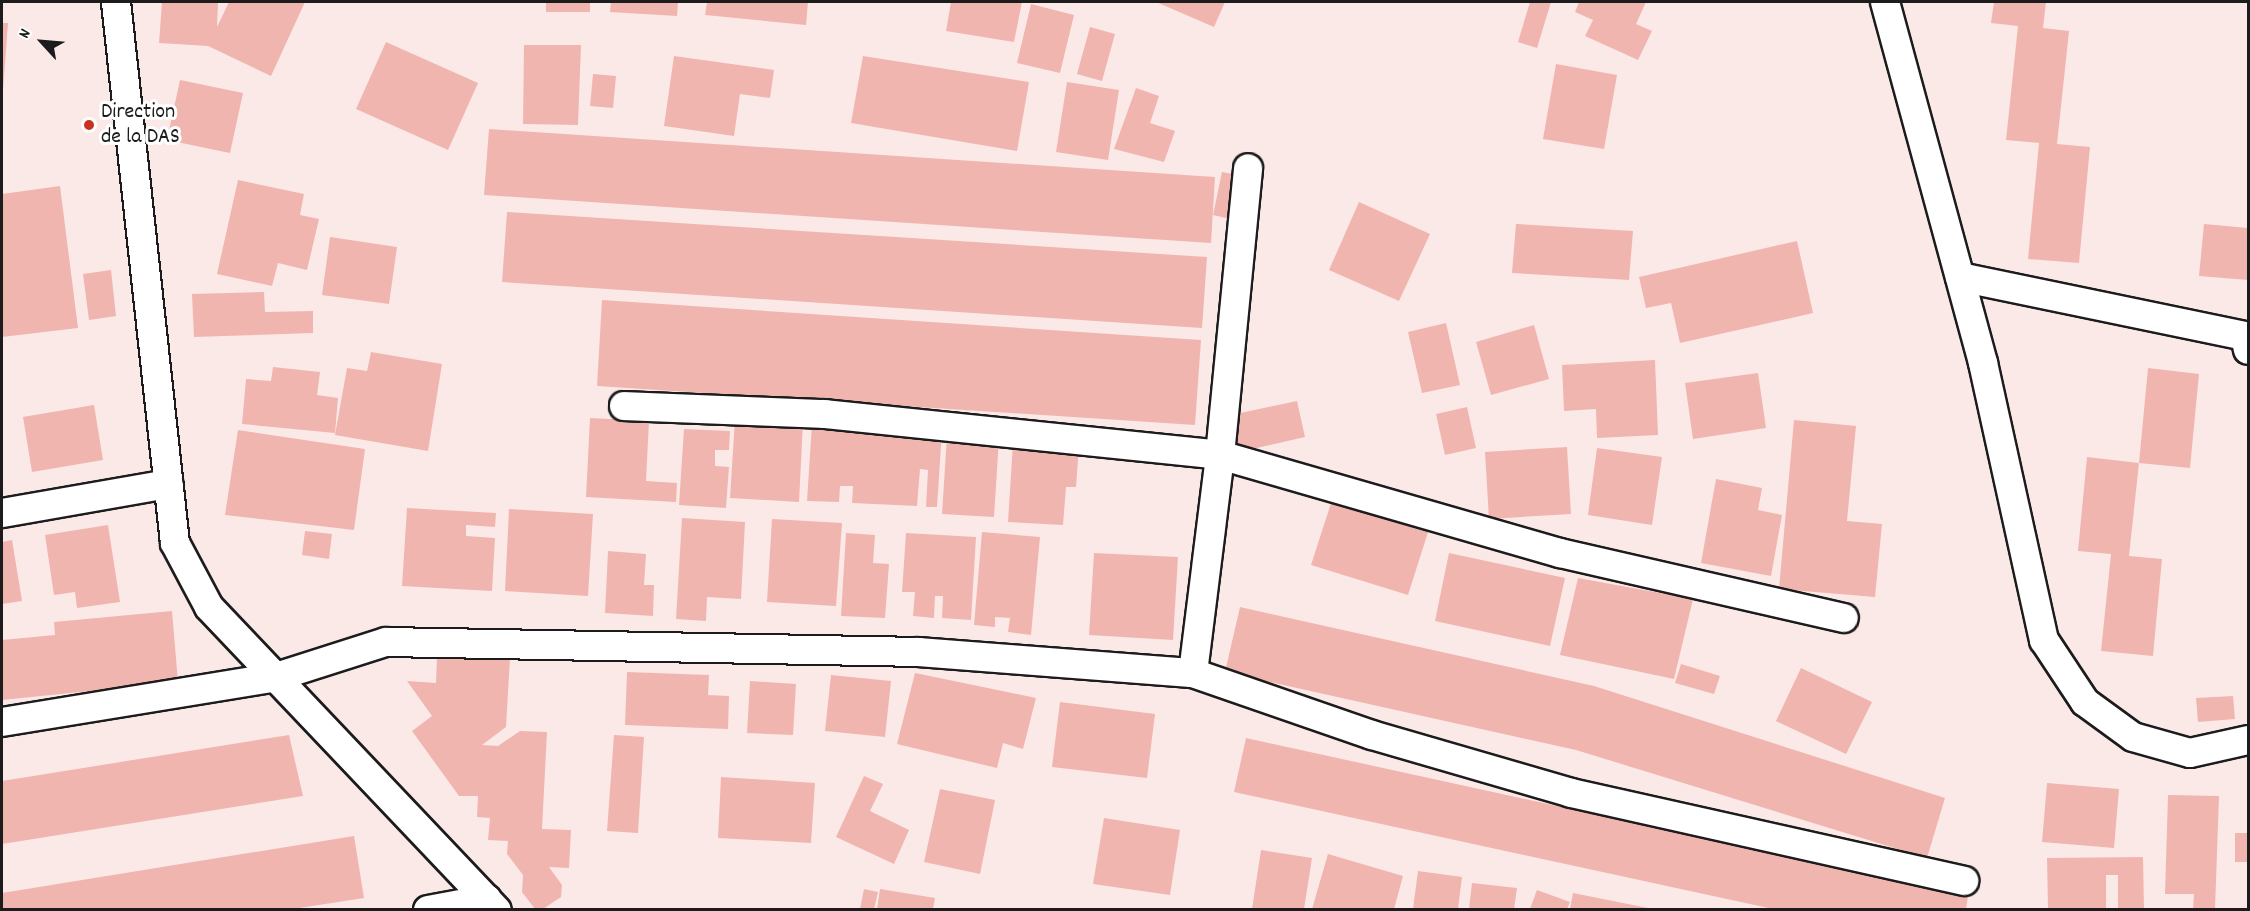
<!DOCTYPE html>
<html>
<head>
<meta charset="utf-8">
<style>
  body { margin:0 }
  #map { position:relative; width:2250px; height:911px; overflow:hidden; background:#fbe9e7; font-family:Dekko,sans-serif }
  div>[style] { position:absolute }
  [style*='--x'] { left:calc(var(--x)*1px); top:calc(var(--y)*1px); width:calc(var(--w)*1px); rotate:calc(var(--a)*1deg) }
  .building>* { inset:0; background:#f1b5b0 }
  .roads { filter:drop-shadow(2px 0 #1c1c1c) drop-shadow(-2px 0 #1c1c1c) drop-shadow(0 2px #1c1c1c) drop-shadow(0 -2px #1c1c1c) }
  .minor>* { height:28px; margin:-14px; padding:0 14px; transform-origin:14px; border-radius:14px; background:#fff }
  .dots>* { width:16px; height:16px; translate:-50% -50%; box-sizing:border-box; border:3px solid #fff; border-radius:50% }
  span { translate:-50% -50%; white-space:nowrap; text-align:center; line-height:1.15; -webkit-text-stroke:6px #fff; paint-order:stroke }
  .poi-label { font-size:22px; color:#1c1c1c }
  .left { translate:0 -50%; text-align:left }
  .frame { position:absolute; inset:0; border:3px solid #1c1c1c; pointer-events:none }
  .north { position:absolute; left:12px; top:12px; width:60px; height:60px; -webkit-text-stroke:4px #fff; paint-order:stroke; rotate:296deg; font-size:16px; font-weight:700; line-height:24px; text-align:center; color:#1c1c1c }
  .north::after { content:''; display:block; margin:auto; width:21px; height:27px; background:#1c1c1c; clip-path:polygon(50% 0,100% 100%,50% 72%,0 100%) }
</style>
</head>
<body>
<div id="map">
  <div class="building">
    <i style="clip-path:polygon(162px 2px,218px 2px,217px 27px,229px 2px,305px 2px,271px 76px,208px 46px,159px 43px)"></i>
    <i style="clip-path:polygon(546px 2px,590px 2px,590px 12px,546px 12px)"></i>
    <i style="clip-path:polygon(611px 2px,678px 2px,677px 16px,610px 12px)"></i>
    <i style="clip-path:polygon(707px 2px,808px 2px,806px 25px,705px 15px)"></i>
    <i style="clip-path:polygon(951px 2px,1022px 2px,1014px 42px,946px 31px)"></i>
    <i style="clip-path:polygon(1156px 2px,1225px 2px,1214px 27px)"></i>
    <i style="clip-path:polygon(1530px 2px,1551px 2px,1537px 48px,1518px 42px)"></i>
    <i style="clip-path:polygon(1579px 2px,1646px 2px,1636px 24px,1652px 31px,1638px 60px,1585px 36px,1593px 20px,1575px 12px)"></i>
    <i style="clip-path:polygon(1994px 2px,2046px 2px,2043px 28px,2069px 31px,2057px 144px,2090px 147px,2079px 263px,2028px 259px,2039px 143px,2006px 140px,2018px 26px,1991px 23px)"></i>
    <i style="clip-path:polygon(1031px 4px,1074px 15px,1060px 73px,1017px 63px)"></i>
    <i style="clip-path:polygon(2px 23px,8px 23px,3px 90px,2px 90px)"></i>
    <i style="clip-path:polygon(1090px 27px,1115px 34px,1102px 81px,1077px 74px)"></i>
    <i style="clip-path:polygon(386px 42px,478px 83px,448px 150px,356px 109px)"></i>
    <i style="clip-path:polygon(524px 45px,581px 45px,578px 125px,523px 124px)"></i>
    <i style="clip-path:polygon(674px 56px,774px 70px,770px 98px,740px 94px,734px 136px,664px 126px)"></i>
    <i style="clip-path:polygon(863px 56px,1029px 82px,1017px 151px,851px 123px)"></i>
    <i style="clip-path:polygon(1556px 64px,1617px 75px,1604px 149px,1543px 139px)"></i>
    <i style="clip-path:polygon(593px 74px,616px 76px,613px 108px,590px 106px)"></i>
    <i style="clip-path:polygon(180px 80px,243px 93px,230px 153px,167px 140px)"></i>
    <i style="clip-path:polygon(1067px 82px,1119px 90px,1108px 160px,1056px 152px)"></i>
    <i style="clip-path:polygon(1136px 88px,1159px 96px,1150px 123px,1175px 131px,1164px 162px,1114px 149px)"></i>
    <i style="clip-path:polygon(489px 129px,1215px 177px,1211px 243px,484px 195px)"></i>
    <i style="clip-path:polygon(1222px 172px,1243px 176px,1234px 220px,1213px 215px)"></i>
    <i style="clip-path:polygon(238px 180px,304px 194px,300px 215px,319px 219px,307px 270px,278px 263px,272px 286px,217px 274px)"></i>
    <i style="clip-path:polygon(60px 186px,78px 328px,2px 337px,2px 194px)"></i>
    <i style="clip-path:polygon(1359px 202px,1430px 234px,1399px 301px,1329px 270px)"></i>
    <i style="clip-path:polygon(507px 212px,1207px 257px,1202px 328px,502px 282px)"></i>
    <i style="clip-path:polygon(1516px 224px,1633px 231px,1629px 280px,1512px 273px)"></i>
    <i style="clip-path:polygon(2204px 224px,2248px 228px,2248px 280px,2199px 276px)"></i>
    <i style="clip-path:polygon(330px 237px,397px 247px,389px 304px,322px 295px)"></i>
    <i style="clip-path:polygon(1797px 241px,1813px 313px,1680px 343px,1671px 303px,1646px 308px,1639px 277px)"></i>
    <i style="clip-path:polygon(111px 270px,116px 316px,89px 320px,83px 274px)"></i>
    <i style="clip-path:polygon(264px 292px,265px 312px,313px 311px,313px 333px,194px 337px,192px 294px)"></i>
    <i style="clip-path:polygon(602px 300px,1201px 340px,1195px 425px,597px 386px)"></i>
    <i style="clip-path:polygon(1446px 323px,1460px 385px,1422px 393px,1408px 332px)"></i>
    <i style="clip-path:polygon(1534px 325px,1549px 379px,1491px 395px,1476px 342px)"></i>
    <i style="clip-path:polygon(371px 352px,442px 364px,428px 451px,335px 435px,347px 368px,367px 371px)"></i>
    <i style="clip-path:polygon(1655px 360px,1658px 435px,1597px 438px,1596px 409px,1564px 411px,1562px 365px)"></i>
    <i style="clip-path:polygon(273px 367px,320px 372px,317px 395px,338px 398px,335px 433px,242px 424px,246px 379px,271px 381px)"></i>
    <i style="clip-path:polygon(2148px 368px,2199px 374px,2190px 468px,2139px 463px,2129px 556px,2162px 559px,2153px 656px,2101px 651px,2111px 554px,2078px 551px,2087px 457px,2139px 463px)"></i>
    <i style="clip-path:polygon(1758px 373px,1766px 428px,1693px 439px,1685px 383px)"></i>
    <i style="clip-path:polygon(1297px 401px,1305px 437px,1239px 452px,1231px 415px)"></i>
    <i style="clip-path:polygon(94px 405px,103px 460px,32px 472px,23px 417px)"></i>
    <i style="clip-path:polygon(1467px 407px,1476px 448px,1445px 455px,1436px 414px)"></i>
    <i style="clip-path:polygon(590px 418px,649px 421px,646px 481px,677px 483px,676px 502px,586px 497px)"></i>
    <i style="clip-path:polygon(735px 419px,803px 422px,799px 502px,730px 498px)"></i>
    <i style="clip-path:polygon(1794px 420px,1856px 426px,1847px 521px,1882px 524px,1875px 597px,1779px 589px)"></i>
    <i style="clip-path:polygon(812px 424px,942px 431px,937px 507px,926px 507px,928px 470px,920px 469px,917px 506px,852px 503px,853px 486px,840px 486px,839px 502px,807px 501px)"></i>
    <i style="clip-path:polygon(684px 429px,730px 431px,729px 450px,715px 450px,715px 466px,729px 467px,726px 508px,679px 505px)"></i>
    <i style="clip-path:polygon(238px 430px,365px 449px,354px 530px,225px 515px)"></i>
    <i style="clip-path:polygon(947px 436px,999px 439px,994px 517px,942px 514px)"></i>
    <i style="clip-path:polygon(1013px 443px,1079px 446px,1076px 487px,1066px 487px,1063px 525px,1008px 522px)"></i>
    <i style="clip-path:polygon(1567px 447px,1571px 514px,1489px 519px,1485px 452px)"></i>
    <i style="clip-path:polygon(1597px 448px,1662px 457px,1652px 525px,1588px 515px)"></i>
    <i style="clip-path:polygon(1716px 479px,1762px 488px,1758px 510px,1782px 515px,1771px 576px,1701px 563px)"></i>
    <i style="clip-path:polygon(1332px 500px,1429px 529px,1408px 595px,1311px 565px)"></i>
    <i style="clip-path:polygon(407px 508px,496px 513px,495px 527px,466px 525px,466px 536px,495px 538px,492px 591px,402px 586px)"></i>
    <i style="clip-path:polygon(509px 509px,593px 514px,588px 596px,505px 591px)"></i>
    <i style="clip-path:polygon(682px 518px,745px 522px,741px 599px,707px 597px,706px 621px,676px 619px)"></i>
    <i style="clip-path:polygon(772px 519px,842px 523px,836px 606px,767px 602px)"></i>
    <i style="clip-path:polygon(108px 525px,120px 602px,77px 608px,75px 592px,54px 595px,45px 535px)"></i>
    <i style="clip-path:polygon(305px 531px,332px 534px,329px 559px,302px 555px)"></i>
    <i style="clip-path:polygon(982px 532px,1040px 537px,1031px 635px,1008px 632px,1010px 618px,995px 617px,995px 627px,974px 625px)"></i>
    <i style="clip-path:polygon(846px 533px,875px 535px,873px 563px,889px 564px,885px 618px,841px 616px)"></i>
    <i style="clip-path:polygon(906px 533px,976px 537px,971px 620px,942px 618px,943px 596px,935px 596px,934px 618px,913px 616px,915px 592px,902px 592px)"></i>
    <i style="clip-path:polygon(12px 540px,22px 601px,2px 604px,2px 542px)"></i>
    <i style="clip-path:polygon(608px 551px,646px 554px,644px 585px,654px 585px,653px 616px,605px 613px)"></i>
    <i style="clip-path:polygon(1094px 553px,1178px 557px,1173px 640px,1089px 635px)"></i>
    <i style="clip-path:polygon(1449px 553px,1565px 578px,1550px 646px,1435px 621px)"></i>
    <i style="clip-path:polygon(1578px 578px,1693px 599px,1674px 679px,1560px 655px)"></i>
    <i style="clip-path:polygon(1240px 607px,1594px 686px,1945px 798px,1927px 858px,1576px 750px,1225px 672px)"></i>
    <i style="clip-path:polygon(172px 611px,178px 682px,2px 700px,2px 640px,55px 635px,54px 622px)"></i>
    <i style="clip-path:polygon(437px 655px,510px 658px,506px 727px,482px 745px,498px 746px,520px 731px,547px 732px,542px 829px,571px 830px,569px 868px,549px 867px,562px 885px,561px 897px,543px 909px,535px 909px,522px 892px,523px 875px,507px 854px,508px 841px,488px 840px,490px 818px,477px 817px,478px 796px,459px 796px,412px 731px,432px 716px,407px 681px,436px 683px)"></i>
    <i style="clip-path:polygon(1681px 664px,1720px 676px,1714px 694px,1675px 683px)"></i>
    <i style="clip-path:polygon(1801px 668px,1872px 702px,1846px 754px,1776px 721px)"></i>
    <i style="clip-path:polygon(627px 672px,709px 675px,708px 695px,729px 696px,728px 729px,625px 725px)"></i>
    <i style="clip-path:polygon(915px 673px,1036px 698px,1023px 749px,1003px 743px,997px 768px,897px 744px)"></i>
    <i style="clip-path:polygon(831px 675px,891px 681px,885px 737px,825px 731px)"></i>
    <i style="clip-path:polygon(750px 681px,796px 684px,793px 735px,747px 733px)"></i>
    <i style="clip-path:polygon(2233px 696px,2235px 719px,2198px 722px,2196px 698px)"></i>
    <i style="clip-path:polygon(1060px 702px,1155px 714px,1147px 778px,1052px 767px)"></i>
    <i style="clip-path:polygon(289px 735px,303px 796px,2px 844px,2px 781px)"></i>
    <i style="clip-path:polygon(614px 735px,644px 737px,638px 833px,607px 831px)"></i>
    <i style="clip-path:polygon(1246px 738px,1968px 896px,1966px 909px,1773px 909px,1234px 792px)"></i>
    <i style="clip-path:polygon(864px 776px,883px 784px,870px 811px,909px 830px,894px 864px,836px 837px)"></i>
    <i style="clip-path:polygon(721px 777px,815px 783px,811px 843px,718px 838px)"></i>
    <i style="clip-path:polygon(2047px 783px,2119px 789px,2114px 848px,2042px 842px)"></i>
    <i style="clip-path:polygon(940px 789px,995px 800px,980px 874px,924px 862px)"></i>
    <i style="clip-path:polygon(2168px 795px,2219px 796px,2215px 909px,2193px 909px,2194px 894px,2165px 894px)"></i>
    <i style="clip-path:polygon(1104px 818px,1180px 830px,1170px 895px,1093px 884px)"></i>
    <i style="clip-path:polygon(2235px 833px,2248px 833px,2248px 862px,2235px 862px)"></i>
    <i style="clip-path:polygon(354px 836px,364px 898px,293px 909px,2px 909px,2px 893px)"></i>
    <i style="clip-path:polygon(1261px 850px,1312px 858px,1304px 909px,1252px 909px)"></i>
    <i style="clip-path:polygon(1328px 854px,1403px 876px,1394px 909px,1312px 909px)"></i>
    <i style="clip-path:polygon(2143px 857px,2144px 909px,2118px 909px,2118px 875px,2106px 875px,2106px 909px,2048px 909px,2047px 858px)"></i>
    <i style="clip-path:polygon(1418px 871px,1462px 877px,1458px 909px,1413px 909px)"></i>
    <i style="clip-path:polygon(1472px 883px,1517px 888px,1514px 909px,1469px 909px)"></i>
    <i style="clip-path:polygon(864px 889px,878px 892px,874px 909px,860px 909px)"></i>
    <i style="clip-path:polygon(880px 889px,935px 898px,933px 909px,877px 909px)"></i>
    <i style="clip-path:polygon(1537px 890px,1570px 902px,1567px 909px,1530px 909px)"></i>
    <i style="clip-path:polygon(1573px 893px,1648px 908px,1648px 909px,1570px 909px)"></i>
  </div>
  <div class="roads">
    <div class="minor">
      <i style="--x:116;--y:2;--w:544;--a:83.78"></i>
      <i style="--x:175;--y:543;--w:72;--a:62"></i>
      <i style="--x:209;--y:607;--w:418;--a:46.5"></i>
      <i style="--x:1885;--y:2;--w:374;--a:74.8"></i>
      <i style="--x:1983;--y:363;--w:284;--a:77.6"></i>
      <i style="--x:2044;--y:640;--w:74;--a:56.5"></i>
      <i style="--x:2085;--y:702;--w:59;--a:36.1"></i>
      <i style="--x:2133;--y:737;--w:59;--a:15.7"></i>
      <i style="--x:2190;--y:753;--w:59;--a:-12.6"></i>
      <i style="--x:1960;--y:277;--w:291;--a:11.7"></i>
      <i style="--x:2245;--y:336;--w:14;--a:78"></i>
      <i style="--x:624;--y:406;--w:201;--a:2.3"></i>
      <i style="--x:825;--y:414;--w:397;--a:5.9"></i>
      <i style="--x:1220;--y:455;--w:354;--a:16.1"></i>
      <i style="--x:1560;--y:553;--w:291;--a:12.9"></i>
      <i style="--x:2;--y:513;--w:169;--a:-9.9"></i>
      <i style="--x:1193;--y:673;--w:220;--a:-82.9"></i>
      <i style="--x:1220;--y:455;--w:288;--a:-84.4"></i>
      <i style="--x:2;--y:722;--w:278;--a:-9.3"></i>
      <i style="--x:276;--y:677;--w:115;--a:-17.7"></i>
      <i style="--x:386;--y:642;--w:533;--a:1.07"></i>
      <i style="--x:919;--y:652;--w:275;--a:4.4"></i>
      <i style="--x:1193;--y:673;--w:189;--a:19.1"></i>
      <i style="--x:1372;--y:735;--w:207;--a:16.2"></i>
      <i style="--x:1571;--y:793;--w:403;--a:12.6"></i>
      <i style="--x:428;--y:910;--w:60;--a:-10.6"></i>
    </div>
  </div>
  <div class="dots">
    <i style="left:89px;top:125px;background:#c8321e"></i>
  </div>
  <div class="poi-label">
    <span class="left" style="left:101px;top:125px">Direction<br>de la DAS</span>
  </div>
  <div class="frame"></div>
  <div class="north">N</div>
</div>
</body>
</html>
